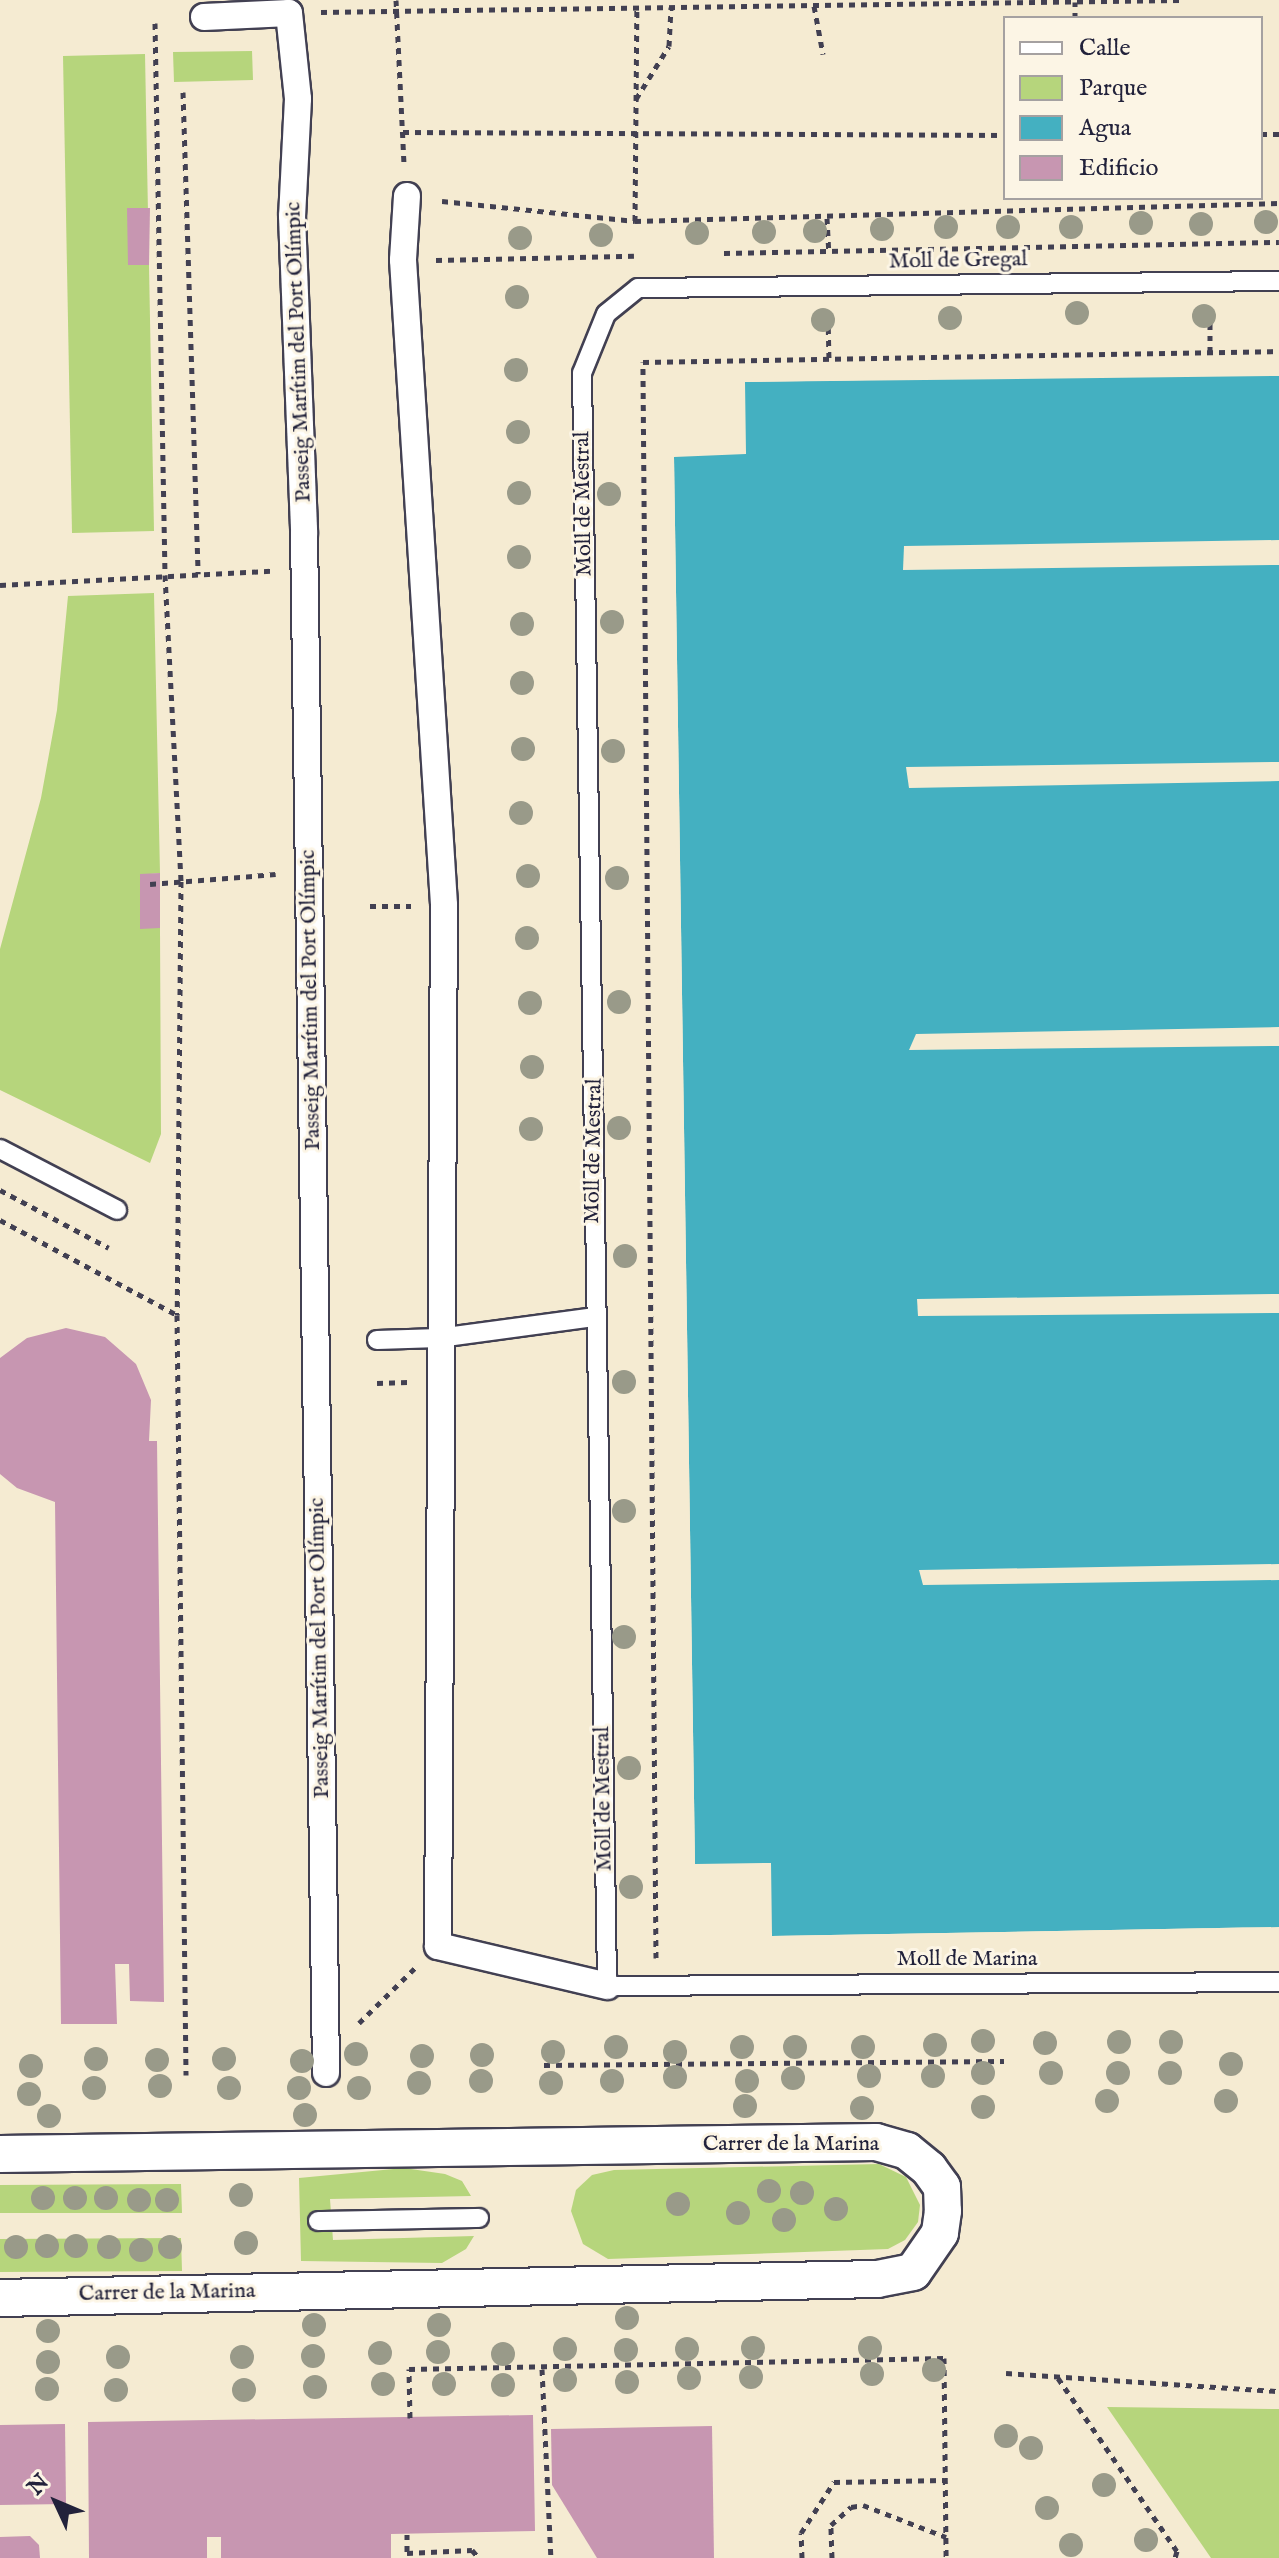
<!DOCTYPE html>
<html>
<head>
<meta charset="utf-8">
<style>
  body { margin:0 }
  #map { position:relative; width:1279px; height:2558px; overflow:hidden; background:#f5ebd2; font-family:"IM FELL English",serif }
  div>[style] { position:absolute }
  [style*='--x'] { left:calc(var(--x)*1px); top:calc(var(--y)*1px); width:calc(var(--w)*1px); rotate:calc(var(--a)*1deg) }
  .green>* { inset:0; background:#b6d57c }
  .water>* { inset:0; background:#44b0c1 }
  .pier>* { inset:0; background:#f5ebd2 }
  .building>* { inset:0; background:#c796b1 }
  .path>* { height:5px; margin-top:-2.5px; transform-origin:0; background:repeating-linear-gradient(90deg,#424052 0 6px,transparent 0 12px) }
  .roads { filter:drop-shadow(2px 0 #424052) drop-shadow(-2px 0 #424052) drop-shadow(0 2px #424052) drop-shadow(0 -2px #424052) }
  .service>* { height:18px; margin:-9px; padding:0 9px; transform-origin:9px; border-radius:9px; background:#fff }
  .pedestrian>* { height:26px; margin:-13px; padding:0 13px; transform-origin:13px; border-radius:13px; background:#fff }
  .minor>* { height:36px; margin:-18px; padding:0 18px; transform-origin:18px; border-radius:18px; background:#fff }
  .trees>* { width:24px; height:24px; margin:-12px; border-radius:50%; background:#999a89 }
  span { translate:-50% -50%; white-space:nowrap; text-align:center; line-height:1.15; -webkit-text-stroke:6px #fcf5e5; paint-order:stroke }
  .street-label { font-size:22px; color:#22223b }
  .legend { position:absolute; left:1003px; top:16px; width:260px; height:184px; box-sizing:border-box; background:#fcf5e5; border:2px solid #a5a1a1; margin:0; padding:10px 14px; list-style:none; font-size:24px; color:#22223b }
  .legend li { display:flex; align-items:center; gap:16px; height:40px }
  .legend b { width:40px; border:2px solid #a5a1a1 }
  .north { position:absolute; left:16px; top:2462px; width:80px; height:80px; -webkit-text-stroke:6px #fcf5e5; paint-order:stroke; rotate:314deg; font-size:22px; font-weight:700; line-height:32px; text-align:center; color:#22223b }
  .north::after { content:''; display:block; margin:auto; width:28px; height:36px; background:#22223b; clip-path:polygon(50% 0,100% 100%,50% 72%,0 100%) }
</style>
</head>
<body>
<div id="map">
  <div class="green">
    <i style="clip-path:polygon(252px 51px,253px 80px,174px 82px,173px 52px)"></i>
    <i style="clip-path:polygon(145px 54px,154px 531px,72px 533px,63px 56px)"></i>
    <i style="clip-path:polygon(154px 593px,160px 873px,140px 875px,140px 928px,160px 928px,161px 1134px,150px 1163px,0 1090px,0 949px,41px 798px,57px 710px,68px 596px)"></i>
    <i style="clip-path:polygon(879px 2164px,906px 2177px,920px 2205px,918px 2222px,905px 2240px,888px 2249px,608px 2259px,583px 2244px,571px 2211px,576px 2190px,592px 2175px,614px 2170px)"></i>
    <i style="clip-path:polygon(404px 2168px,445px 2174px,462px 2181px,471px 2196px,330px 2199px,333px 2240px,474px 2236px,466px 2249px,442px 2263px,301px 2261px,299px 2178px)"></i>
    <i style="clip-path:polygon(181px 2184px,182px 2213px,0 2213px,0 2185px)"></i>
    <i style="clip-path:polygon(181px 2238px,182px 2271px,0 2272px,0 2239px)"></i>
    <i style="clip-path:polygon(1107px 2407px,1279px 2409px,1279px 2558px,1211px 2558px)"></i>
  </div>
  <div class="water">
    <i style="clip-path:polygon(1279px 376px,1279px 1927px,772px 1936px,771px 1863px,695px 1864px,674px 457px,746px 454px,745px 382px)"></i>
  </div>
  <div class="pier">
    <i style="clip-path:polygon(1279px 373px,745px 382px,746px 378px)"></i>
    <i style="clip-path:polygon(670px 457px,674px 457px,695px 1864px,691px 1864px)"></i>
    <i style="clip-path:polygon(1279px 540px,1279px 565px,903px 570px,904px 546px)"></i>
    <i style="clip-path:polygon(1279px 762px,1279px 781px,909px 788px,906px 767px)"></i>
    <i style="clip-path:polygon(1279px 1027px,1279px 1046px,909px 1050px,916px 1034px)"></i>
    <i style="clip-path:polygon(1279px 1294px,1279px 1313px,918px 1316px,917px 1299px)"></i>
    <i style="clip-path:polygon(1279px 1564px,1279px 1580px,923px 1585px,919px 1570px)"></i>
    <i style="clip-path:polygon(1279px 1927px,772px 1940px,772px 1936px)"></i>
  </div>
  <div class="building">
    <i style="clip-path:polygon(127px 208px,150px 208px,149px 265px,128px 265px)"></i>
    <i style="clip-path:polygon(160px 873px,160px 928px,140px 929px,140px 874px)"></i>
    <i style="clip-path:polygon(66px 1328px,105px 1337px,136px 1364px,151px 1400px,149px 1441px,157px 1441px,164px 2002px,130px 2001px,129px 1964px,115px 1964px,117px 2024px,61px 2024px,55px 1502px,17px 1488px,0 1474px,0 1358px,27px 1338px)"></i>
    <i style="clip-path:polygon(533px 2415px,535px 2531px,391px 2534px,391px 2558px,221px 2558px,221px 2537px,207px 2537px,207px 2558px,89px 2558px,88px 2422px)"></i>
    <i style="clip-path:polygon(65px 2424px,66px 2504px,0 2505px,0 2425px)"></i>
    <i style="clip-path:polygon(712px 2426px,714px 2558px,597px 2558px,552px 2485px,551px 2429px)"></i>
    <i style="clip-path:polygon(30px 2536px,39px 2545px,40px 2558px,0 2558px,0 2537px)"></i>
  </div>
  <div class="path">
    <i style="--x:396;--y:0;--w:163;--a:87.2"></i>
    <i style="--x:814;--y:6;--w:49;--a:79.4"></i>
    <i style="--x:321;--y:12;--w:859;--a:-0.8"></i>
    <i style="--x:1075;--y:18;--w:16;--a:-90"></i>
    <i style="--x:155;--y:23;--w:552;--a:88.96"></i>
    <i style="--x:165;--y:575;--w:306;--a:87"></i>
    <i style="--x:181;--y:881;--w:434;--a:90.5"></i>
    <i style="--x:177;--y:1315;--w:760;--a:89.32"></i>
    <i style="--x:183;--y:92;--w:482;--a:88.2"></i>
    <i style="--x:636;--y:99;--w:62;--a:-58.1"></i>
    <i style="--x:669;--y:46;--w:39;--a:-87"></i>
    <i style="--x:403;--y:132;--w:602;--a:0.29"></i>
    <i style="--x:1261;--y:134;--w:18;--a:0"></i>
    <i style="--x:442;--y:201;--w:194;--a:5.9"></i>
    <i style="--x:635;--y:221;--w:644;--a:-1.6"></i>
    <i style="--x:827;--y:218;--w:33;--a:87"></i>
    <i style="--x:635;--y:221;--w:214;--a:-89.5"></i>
    <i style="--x:724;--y:253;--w:555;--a:-1.14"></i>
    <i style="--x:436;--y:260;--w:198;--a:-1.2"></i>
    <i style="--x:1210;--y:311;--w:41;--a:90"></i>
    <i style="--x:828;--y:316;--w:43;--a:88.7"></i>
    <i style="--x:0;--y:585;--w:271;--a:-3"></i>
    <i style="--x:150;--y:884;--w:126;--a:-4.5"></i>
    <i style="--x:370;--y:906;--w:41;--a:0"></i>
    <i style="--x:0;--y:1190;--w:123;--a:28"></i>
    <i style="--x:0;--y:1220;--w:201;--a:28.2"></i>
    <i style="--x:377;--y:1383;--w:31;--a:-2"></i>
    <i style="--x:656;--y:1958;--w:1596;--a:-90.47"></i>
    <i style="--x:643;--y:362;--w:636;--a:-0.99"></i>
    <i style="--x:359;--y:2023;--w:78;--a:-44.5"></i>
    <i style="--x:544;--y:2065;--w:460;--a:-0.5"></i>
    <i style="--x:542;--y:2369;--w:189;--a:87.3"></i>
    <i style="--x:1006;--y:2373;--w:274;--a:3.8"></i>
    <i style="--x:1058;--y:2378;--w:210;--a:55.5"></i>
    <i style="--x:1177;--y:2551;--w:7;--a:106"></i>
    <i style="--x:410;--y:2418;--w:49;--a:-91.2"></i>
    <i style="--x:409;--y:2369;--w:535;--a:-1.18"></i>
    <i style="--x:944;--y:2358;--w:200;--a:89.4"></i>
    <i style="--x:407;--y:2534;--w:24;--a:90"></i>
    <i style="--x:407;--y:2553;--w:65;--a:-2.6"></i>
    <i style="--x:472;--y:2550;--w:11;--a:49"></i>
    <i style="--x:802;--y:2558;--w:25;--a:-92"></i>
    <i style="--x:801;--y:2533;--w:61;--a:-57.1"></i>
    <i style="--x:834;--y:2482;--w:111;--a:-1"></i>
    <i style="--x:832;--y:2558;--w:33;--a:-92"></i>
    <i style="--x:831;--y:2525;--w:27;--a:-42"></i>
    <i style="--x:851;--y:2507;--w:12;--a:-9"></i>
    <i style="--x:863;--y:2505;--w:89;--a:21.1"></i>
  </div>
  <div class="roads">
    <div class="service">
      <i style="--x:1279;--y:281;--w:641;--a:179.37"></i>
      <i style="--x:638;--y:288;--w:41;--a:140.9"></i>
      <i style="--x:606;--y:314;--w:64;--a:112.1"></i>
      <i style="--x:582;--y:373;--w:1613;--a:89.11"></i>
      <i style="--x:607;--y:1986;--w:672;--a:-0.34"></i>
      <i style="--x:0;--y:1149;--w:132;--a:27.5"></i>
      <i style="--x:377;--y:1340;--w:62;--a:-1.8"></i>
      <i style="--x:439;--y:1338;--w:156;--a:-7.7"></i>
      <i style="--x:318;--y:2221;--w:161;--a:-1.1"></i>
    </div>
    <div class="pedestrian">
      <i style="--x:204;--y:17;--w:85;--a:-2.7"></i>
      <i style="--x:289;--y:13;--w:86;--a:84"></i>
      <i style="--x:298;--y:99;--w:117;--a:92.9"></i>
      <i style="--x:292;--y:216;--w:316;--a:87.8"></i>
      <i style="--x:304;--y:532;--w:1541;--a:89.18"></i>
      <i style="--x:407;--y:196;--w:64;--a:93.6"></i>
      <i style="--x:403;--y:260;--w:646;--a:86.36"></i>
      <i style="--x:444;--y:905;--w:1041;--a:90.33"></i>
      <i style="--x:438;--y:1946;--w:174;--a:13.3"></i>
    </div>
    <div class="minor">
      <i style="--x:0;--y:2154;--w:876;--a:-0.78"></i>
      <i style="--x:876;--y:2142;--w:32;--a:16"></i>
      <i style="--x:907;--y:2151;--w:28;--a:39"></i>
      <i style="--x:929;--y:2169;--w:22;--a:54"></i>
      <i style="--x:942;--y:2187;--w:24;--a:88"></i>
      <i style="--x:943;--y:2211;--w:22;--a:98"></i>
      <i style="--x:940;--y:2233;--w:47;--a:124.7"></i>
      <i style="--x:913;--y:2272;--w:37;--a:169"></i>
      <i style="--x:877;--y:2279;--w:877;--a:178.76"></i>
    </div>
  </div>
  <div class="trees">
    <i style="left:1266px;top:222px"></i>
    <i style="left:1141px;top:223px"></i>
    <i style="left:1201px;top:224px"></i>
    <i style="left:946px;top:227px"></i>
    <i style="left:1008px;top:227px"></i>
    <i style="left:1071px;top:227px"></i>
    <i style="left:882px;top:229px"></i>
    <i style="left:815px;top:231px"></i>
    <i style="left:764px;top:232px"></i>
    <i style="left:697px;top:233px"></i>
    <i style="left:601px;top:235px"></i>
    <i style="left:520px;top:238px"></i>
    <i style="left:517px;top:297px"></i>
    <i style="left:1077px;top:313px"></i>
    <i style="left:1204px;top:316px"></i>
    <i style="left:950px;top:318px"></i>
    <i style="left:823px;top:320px"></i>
    <i style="left:516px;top:370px"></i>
    <i style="left:518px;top:432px"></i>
    <i style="left:519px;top:493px"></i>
    <i style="left:609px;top:494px"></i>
    <i style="left:519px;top:557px"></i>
    <i style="left:612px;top:622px"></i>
    <i style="left:522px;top:624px"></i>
    <i style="left:522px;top:683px"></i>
    <i style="left:523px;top:749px"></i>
    <i style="left:613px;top:751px"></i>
    <i style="left:521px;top:813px"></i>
    <i style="left:528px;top:876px"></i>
    <i style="left:617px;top:878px"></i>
    <i style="left:527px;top:938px"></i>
    <i style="left:619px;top:1002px"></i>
    <i style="left:530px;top:1003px"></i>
    <i style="left:532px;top:1067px"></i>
    <i style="left:619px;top:1128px"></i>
    <i style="left:531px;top:1129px"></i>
    <i style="left:625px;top:1256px"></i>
    <i style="left:624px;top:1382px"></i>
    <i style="left:624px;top:1511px"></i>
    <i style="left:624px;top:1637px"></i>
    <i style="left:629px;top:1768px"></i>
    <i style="left:631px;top:1887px"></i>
    <i style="left:983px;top:2041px"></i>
    <i style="left:1119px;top:2042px"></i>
    <i style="left:1171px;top:2042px"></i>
    <i style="left:1045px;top:2043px"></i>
    <i style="left:935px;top:2045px"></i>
    <i style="left:616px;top:2047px"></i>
    <i style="left:742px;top:2047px"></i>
    <i style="left:795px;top:2047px"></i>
    <i style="left:863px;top:2047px"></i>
    <i style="left:553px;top:2052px"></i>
    <i style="left:675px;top:2052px"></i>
    <i style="left:356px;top:2054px"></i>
    <i style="left:482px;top:2055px"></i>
    <i style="left:422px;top:2056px"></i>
    <i style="left:96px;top:2059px"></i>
    <i style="left:224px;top:2059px"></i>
    <i style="left:157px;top:2060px"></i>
    <i style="left:302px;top:2061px"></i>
    <i style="left:1231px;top:2064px"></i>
    <i style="left:31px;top:2066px"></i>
    <i style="left:983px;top:2073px"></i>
    <i style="left:1051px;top:2073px"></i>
    <i style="left:1118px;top:2073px"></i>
    <i style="left:1170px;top:2073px"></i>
    <i style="left:869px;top:2076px"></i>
    <i style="left:933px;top:2076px"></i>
    <i style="left:675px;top:2077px"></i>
    <i style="left:793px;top:2078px"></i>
    <i style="left:481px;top:2081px"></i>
    <i style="left:612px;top:2081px"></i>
    <i style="left:747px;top:2081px"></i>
    <i style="left:419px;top:2083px"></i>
    <i style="left:551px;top:2083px"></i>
    <i style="left:160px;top:2086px"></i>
    <i style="left:94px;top:2088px"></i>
    <i style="left:229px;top:2088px"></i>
    <i style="left:299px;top:2088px"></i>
    <i style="left:359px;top:2088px"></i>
    <i style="left:29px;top:2094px"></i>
    <i style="left:1107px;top:2101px"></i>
    <i style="left:1226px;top:2101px"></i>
    <i style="left:745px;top:2106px"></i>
    <i style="left:983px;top:2107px"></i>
    <i style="left:862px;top:2108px"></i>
    <i style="left:305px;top:2115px"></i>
    <i style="left:49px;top:2116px"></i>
    <i style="left:769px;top:2191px"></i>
    <i style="left:802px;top:2193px"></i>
    <i style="left:241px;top:2195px"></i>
    <i style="left:43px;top:2198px"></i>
    <i style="left:75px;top:2198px"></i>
    <i style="left:106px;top:2198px"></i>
    <i style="left:139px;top:2200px"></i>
    <i style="left:167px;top:2200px"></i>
    <i style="left:678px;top:2204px"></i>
    <i style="left:836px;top:2209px"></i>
    <i style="left:738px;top:2213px"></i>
    <i style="left:784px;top:2220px"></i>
    <i style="left:246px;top:2243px"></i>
    <i style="left:47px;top:2246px"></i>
    <i style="left:76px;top:2246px"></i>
    <i style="left:16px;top:2247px"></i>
    <i style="left:109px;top:2247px"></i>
    <i style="left:170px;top:2247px"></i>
    <i style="left:141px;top:2250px"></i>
    <i style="left:627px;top:2318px"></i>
    <i style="left:314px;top:2325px"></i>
    <i style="left:439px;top:2325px"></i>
    <i style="left:48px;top:2331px"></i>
    <i style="left:753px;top:2348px"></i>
    <i style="left:870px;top:2348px"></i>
    <i style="left:565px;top:2349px"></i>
    <i style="left:687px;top:2349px"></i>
    <i style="left:626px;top:2350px"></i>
    <i style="left:438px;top:2352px"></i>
    <i style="left:380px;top:2353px"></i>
    <i style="left:503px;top:2354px"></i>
    <i style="left:313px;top:2356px"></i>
    <i style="left:118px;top:2357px"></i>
    <i style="left:242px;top:2357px"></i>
    <i style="left:48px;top:2362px"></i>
    <i style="left:934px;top:2370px"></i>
    <i style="left:872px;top:2374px"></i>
    <i style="left:751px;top:2377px"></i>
    <i style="left:689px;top:2378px"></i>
    <i style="left:565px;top:2380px"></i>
    <i style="left:627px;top:2382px"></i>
    <i style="left:383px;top:2384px"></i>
    <i style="left:444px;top:2384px"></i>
    <i style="left:503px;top:2385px"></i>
    <i style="left:315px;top:2387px"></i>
    <i style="left:47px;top:2389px"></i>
    <i style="left:116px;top:2390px"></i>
    <i style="left:244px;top:2390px"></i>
    <i style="left:1006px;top:2436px"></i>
    <i style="left:1031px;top:2448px"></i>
    <i style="left:1104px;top:2485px"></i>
    <i style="left:1047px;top:2508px"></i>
    <i style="left:1146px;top:2540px"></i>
    <i style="left:1071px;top:2545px"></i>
  </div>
  <div class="street-label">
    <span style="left:958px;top:261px;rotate:-1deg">Moll de Gregal</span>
    <span style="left:299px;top:352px;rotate:-92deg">Passeig Marítim del Port Olímpic</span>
    <span style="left:584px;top:504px;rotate:-91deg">Moll de Mestral</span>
    <span style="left:311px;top:1000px;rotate:-91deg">Passeig Marítim del Port Olímpic</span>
    <span style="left:594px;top:1151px;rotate:-89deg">Moll de Mestral</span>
    <span style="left:320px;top:1648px;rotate:-91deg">Passeig Marítim del Port Olímpic</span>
    <span style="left:604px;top:1799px;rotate:-91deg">Moll de Mestral</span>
    <span style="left:967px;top:1960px">Moll de Marina</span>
    <span style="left:791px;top:2145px">Carrer de la Marina</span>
    <span style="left:167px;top:2293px;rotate:-1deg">Carrer de la Marina</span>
  </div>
  <ul class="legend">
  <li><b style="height:10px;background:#fff"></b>Calle</li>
  <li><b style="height:22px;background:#b6d57c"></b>Parque</li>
  <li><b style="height:22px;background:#44b0c1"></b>Agua</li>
  <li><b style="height:22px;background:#c796b1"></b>Edificio</li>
  </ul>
  <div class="north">N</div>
</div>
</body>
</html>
